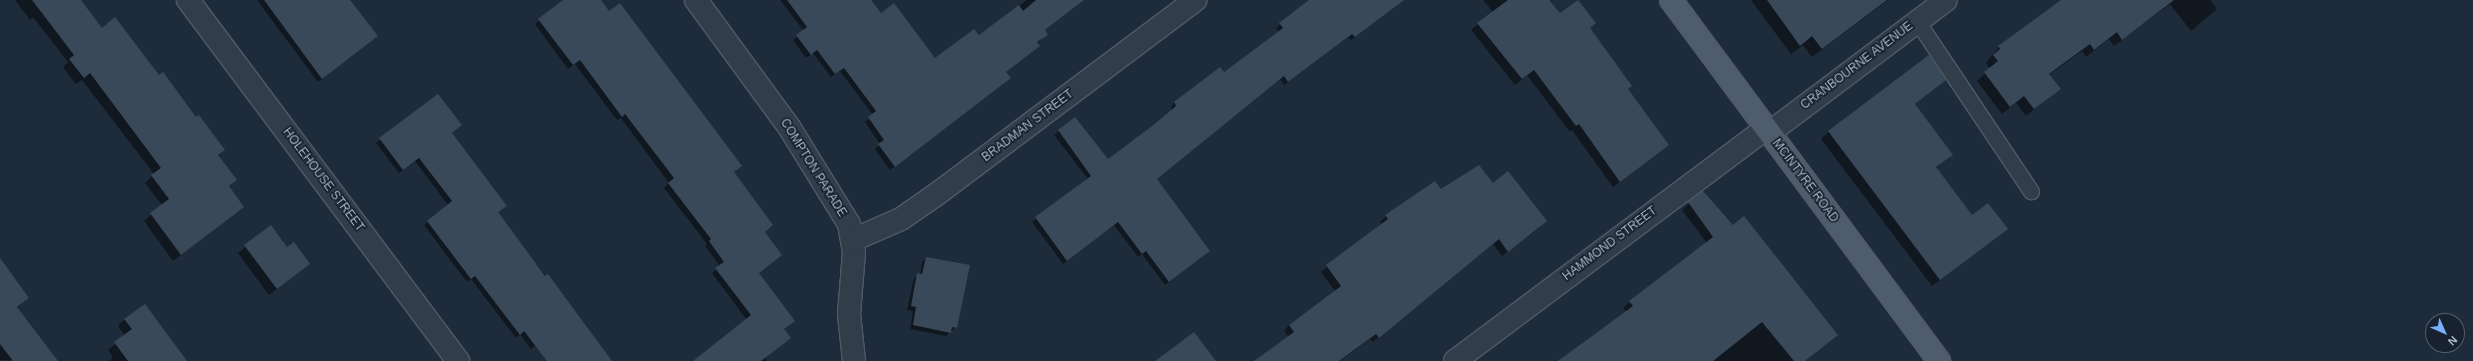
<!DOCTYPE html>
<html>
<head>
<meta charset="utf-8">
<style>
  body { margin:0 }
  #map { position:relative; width:2473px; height:361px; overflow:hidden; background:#1e2b3a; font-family:Arial,sans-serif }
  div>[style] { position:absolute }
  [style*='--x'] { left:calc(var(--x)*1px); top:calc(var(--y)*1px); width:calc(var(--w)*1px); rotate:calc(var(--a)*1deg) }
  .shadow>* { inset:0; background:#0007 }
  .building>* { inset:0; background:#39495a }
  .roads { filter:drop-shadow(1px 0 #4f5a68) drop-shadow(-1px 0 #4f5a68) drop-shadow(0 1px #4f5a68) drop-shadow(0 -1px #4f5a68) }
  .service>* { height:15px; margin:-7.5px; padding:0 7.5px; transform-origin:7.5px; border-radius:7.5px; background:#323d4a }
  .minor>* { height:22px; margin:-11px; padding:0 11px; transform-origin:11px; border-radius:11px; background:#323d4a }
  .primary>* { height:22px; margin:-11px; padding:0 11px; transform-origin:11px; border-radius:11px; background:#4f5c6b }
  span { translate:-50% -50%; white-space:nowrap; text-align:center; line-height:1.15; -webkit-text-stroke:3.5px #17222e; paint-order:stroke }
  .street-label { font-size:12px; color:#acb7c7 }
  .north { position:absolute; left:2425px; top:313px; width:40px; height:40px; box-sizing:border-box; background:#17222e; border:1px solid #535e6b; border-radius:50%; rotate:135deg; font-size:11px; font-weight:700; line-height:16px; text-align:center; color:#acb7c7 }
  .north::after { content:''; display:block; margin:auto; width:14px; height:18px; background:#79b1ff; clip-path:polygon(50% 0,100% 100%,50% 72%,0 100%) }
</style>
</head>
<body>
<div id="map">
  <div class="shadow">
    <i style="clip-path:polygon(15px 0,81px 0,102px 29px,159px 77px,224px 150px,218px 156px,235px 180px,229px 187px,243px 207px,173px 261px,144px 221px,162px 205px,145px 183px,154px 174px,82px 80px,76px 84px,63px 67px,68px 62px,33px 17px,30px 20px)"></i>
    <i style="clip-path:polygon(257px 0,348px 0,377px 36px,318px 82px)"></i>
    <i style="clip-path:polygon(565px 0,600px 0,609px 12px,620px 4px,741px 166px,734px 172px,764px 232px,781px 255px,758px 273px,783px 330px,765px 358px,767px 361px,694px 361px,747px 320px,712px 273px,720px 266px,705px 246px,707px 244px,664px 188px,669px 183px,621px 118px,617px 120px,575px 64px,568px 69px,535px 24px)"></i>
    <i style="clip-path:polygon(780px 0,870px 0,881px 14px,934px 59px,979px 37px,1027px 0,1084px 0,1044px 31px,1043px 38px,1005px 72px,1006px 82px,890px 170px,875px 149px,880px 144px,865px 122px,873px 115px,840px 71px,831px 77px,813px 53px,806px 58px,793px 40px,804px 31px)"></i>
    <i style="clip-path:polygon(1310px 0,1391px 0,1392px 9px,1351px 40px,1348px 37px,1284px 85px,1280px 79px,1156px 179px,1205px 255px,1165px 285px,1142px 254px,1138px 257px,1114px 225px,1063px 264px,1032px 222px,1088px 179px,1054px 135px,1075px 118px,1108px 160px,1157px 123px,1173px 110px,1171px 107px,1174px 103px,1220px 68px,1223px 73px,1279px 32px,1276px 28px)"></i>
    <i style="clip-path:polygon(1483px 0,1548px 0,1559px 15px,1589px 29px,1627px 89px,1668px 145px,1613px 187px,1572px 130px,1570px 132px,1527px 75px,1515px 85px,1471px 30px,1493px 12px)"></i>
    <i style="clip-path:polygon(1751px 0,1888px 0,1812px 57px,1803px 45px,1791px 54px)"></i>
    <i style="clip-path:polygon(2062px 0,2210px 0,2217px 9px,2191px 31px,2170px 4px,2114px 46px,2109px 39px,2086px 57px,2082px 51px,2049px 75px,2059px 89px,2026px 116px,2016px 103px,2002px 114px,1977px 81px,1990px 69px,1986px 63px,1999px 47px)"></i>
    <i style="clip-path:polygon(1945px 80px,1914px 105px,1952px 155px,1936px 168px,1972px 217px,2006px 229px,1932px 286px,1821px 139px,1828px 132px)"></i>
    <i style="clip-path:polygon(438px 95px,461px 125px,451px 134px,497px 213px,611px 361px,552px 361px,538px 343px,531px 349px,520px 334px,516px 338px,471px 279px,467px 282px,424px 225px,448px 205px,415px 161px,399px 173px,376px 143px)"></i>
    <i style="clip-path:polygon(1493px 185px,1540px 227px,1502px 256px,1493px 244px,1373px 342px,1370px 339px,1340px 361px,1256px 361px,1289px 337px,1284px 331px,1289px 325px,1335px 291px,1321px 272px,1383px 224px,1380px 222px,1386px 216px,1441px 190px)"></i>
    <i style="clip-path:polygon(1702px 192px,1837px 335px,1805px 361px,1572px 361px,1627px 312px,1623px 308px,1630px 302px,1707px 243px,1682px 210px)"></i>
    <i style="clip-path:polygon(271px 226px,287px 248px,309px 264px,269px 295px,238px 253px)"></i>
    <i style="clip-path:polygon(926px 258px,956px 327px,946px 336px,910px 329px,913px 311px,907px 310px,914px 278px,920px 275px,922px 262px)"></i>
    <i style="clip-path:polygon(0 260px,28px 298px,17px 308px,57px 361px,0 360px)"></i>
    <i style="clip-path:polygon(125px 319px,183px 361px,110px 361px,113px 357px,108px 350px,125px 336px,118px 326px)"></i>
  </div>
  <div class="building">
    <i style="clip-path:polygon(32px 0,81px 0,102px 28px,115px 17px,159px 75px,163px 72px,196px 117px,199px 115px,225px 150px,218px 155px,237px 180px,229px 186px,244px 207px,181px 255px,150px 213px,169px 199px,151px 175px,161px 168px,90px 73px,84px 78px,69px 59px,74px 55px)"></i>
    <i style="clip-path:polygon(264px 0,350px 0,378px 36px,322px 79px)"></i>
    <i style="clip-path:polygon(563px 0,601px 0,609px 11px,620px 3px,742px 166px,734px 172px,773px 225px,765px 232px,782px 255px,759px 273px,795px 321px,784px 329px,791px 338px,761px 361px,693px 361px,751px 315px,715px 268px,724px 262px,709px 241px,711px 239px,668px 183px,674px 178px,625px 114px,622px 117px,580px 60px,573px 65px,538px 19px)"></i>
    <i style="clip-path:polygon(787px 0,871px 0,881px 13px,894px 3px,935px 58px,974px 29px,979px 35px,1019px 5px,1023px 11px,1036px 0,1084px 0,1045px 30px,1048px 35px,1037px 42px,1040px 46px,1006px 72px,1011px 78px,895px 167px,878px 144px,884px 140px,868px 117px,876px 111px,844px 68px,835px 74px,817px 50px,811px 55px,796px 35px,807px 27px)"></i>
    <i style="clip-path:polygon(1309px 0,1404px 0,1355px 37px,1352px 34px,1288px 82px,1284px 76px,1157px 179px,1210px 251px,1169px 282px,1146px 251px,1142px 254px,1118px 222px,1067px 261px,1035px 217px,1091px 176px,1058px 130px,1075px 117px,1108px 159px,1156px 123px,1176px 106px,1174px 102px,1220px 67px,1224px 72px,1283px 28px,1279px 23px)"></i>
    <i style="clip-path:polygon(1508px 0,1549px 0,1560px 13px,1578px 0,1596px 23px,1590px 28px,1632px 86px,1628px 89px,1669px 145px,1620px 182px,1579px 124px,1576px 126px,1534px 70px,1522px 79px,1477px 23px)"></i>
    <i style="clip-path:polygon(1767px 0,1887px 0,1822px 49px,1812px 36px,1800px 46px)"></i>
    <i style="clip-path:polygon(2061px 0,2174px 0,2122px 40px,2117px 32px,2094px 50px,2090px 44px,2049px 74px,2061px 89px,2034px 109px,2024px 96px,2010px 107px,1984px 72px,1998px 61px,1993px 55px,2000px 49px,1998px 46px)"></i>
    <i style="clip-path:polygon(1929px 55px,1946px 80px,1915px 104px,1953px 155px,1936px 167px,1972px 215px,1988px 203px,2008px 229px,1940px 280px,1828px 131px)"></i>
    <i style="clip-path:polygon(438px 94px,462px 125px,452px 133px,507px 206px,498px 212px,545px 276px,548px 274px,612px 361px,547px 361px,524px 331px,520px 335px,475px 276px,471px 279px,427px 221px,452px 201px,419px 158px,403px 170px,379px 138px)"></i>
    <i style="clip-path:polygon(1479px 165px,1493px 183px,1508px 171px,1547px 221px,1508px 252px,1499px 239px,1379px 338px,1376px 334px,1339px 361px,1254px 361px,1294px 332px,1289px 325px,1341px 286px,1326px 265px,1388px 219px,1385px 215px,1435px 181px,1441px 189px)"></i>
    <i style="clip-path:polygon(1703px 191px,1733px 225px,1744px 216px,1838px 335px,1805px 361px,1794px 361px,1762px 322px,1713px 361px,1558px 361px,1633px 306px,1629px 301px,1713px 237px,1688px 202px)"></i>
    <i style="clip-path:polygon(271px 225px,287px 247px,294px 242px,310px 264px,277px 289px,244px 245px)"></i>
    <i style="clip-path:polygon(926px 257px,970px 265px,957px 328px,952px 327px,951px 333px,913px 325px,916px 307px,911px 306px,917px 273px,922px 274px)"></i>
    <i style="clip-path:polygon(0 258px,29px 298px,17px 307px,58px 361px,13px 361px,0 344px)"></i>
    <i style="clip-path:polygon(145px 304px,187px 361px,128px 361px,114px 342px,132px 329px,124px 319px)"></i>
    <i style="clip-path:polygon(1194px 332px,1216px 361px,1155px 361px)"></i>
  </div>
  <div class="roads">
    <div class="service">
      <i style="--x:1917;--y:21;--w:205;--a:56.2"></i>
    </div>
    <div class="minor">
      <i style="--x:188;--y:0;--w:451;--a:53.2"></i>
      <i style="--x:696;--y:0;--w:157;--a:53.8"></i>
      <i style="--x:789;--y:127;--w:114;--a:58.3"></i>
      <i style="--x:849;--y:224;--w:28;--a:80"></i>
      <i style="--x:854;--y:252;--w:62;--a:94.6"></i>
      <i style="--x:849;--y:314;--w:47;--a:83.9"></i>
      <i style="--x:1769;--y:133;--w:221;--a:-36.9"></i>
      <i style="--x:853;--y:240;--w:52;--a:-23.6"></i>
      <i style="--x:901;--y:219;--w:44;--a:-34.8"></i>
      <i style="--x:937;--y:194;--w:323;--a:-36.9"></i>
      <i style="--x:1455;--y:361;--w:389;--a:-36.8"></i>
    </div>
    <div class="primary">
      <i style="--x:1671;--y:0;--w:450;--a:53.4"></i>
    </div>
  </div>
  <div class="street-label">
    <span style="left:1857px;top:66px;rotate:-37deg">CRANBOURNE AVENUE</span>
    <span style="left:1028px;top:126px;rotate:-37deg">BRADMAN STREET</span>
    <span style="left:813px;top:168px;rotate:58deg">COMPTON PARADE</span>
    <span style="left:323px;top:180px;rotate:53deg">HOLEHOUSE STREET</span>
    <span style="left:1805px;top:181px;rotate:53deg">MCINTYRE ROAD</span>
    <span style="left:1610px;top:244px;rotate:-37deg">HAMMOND STREET</span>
  </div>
  <div class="north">N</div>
</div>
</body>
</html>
